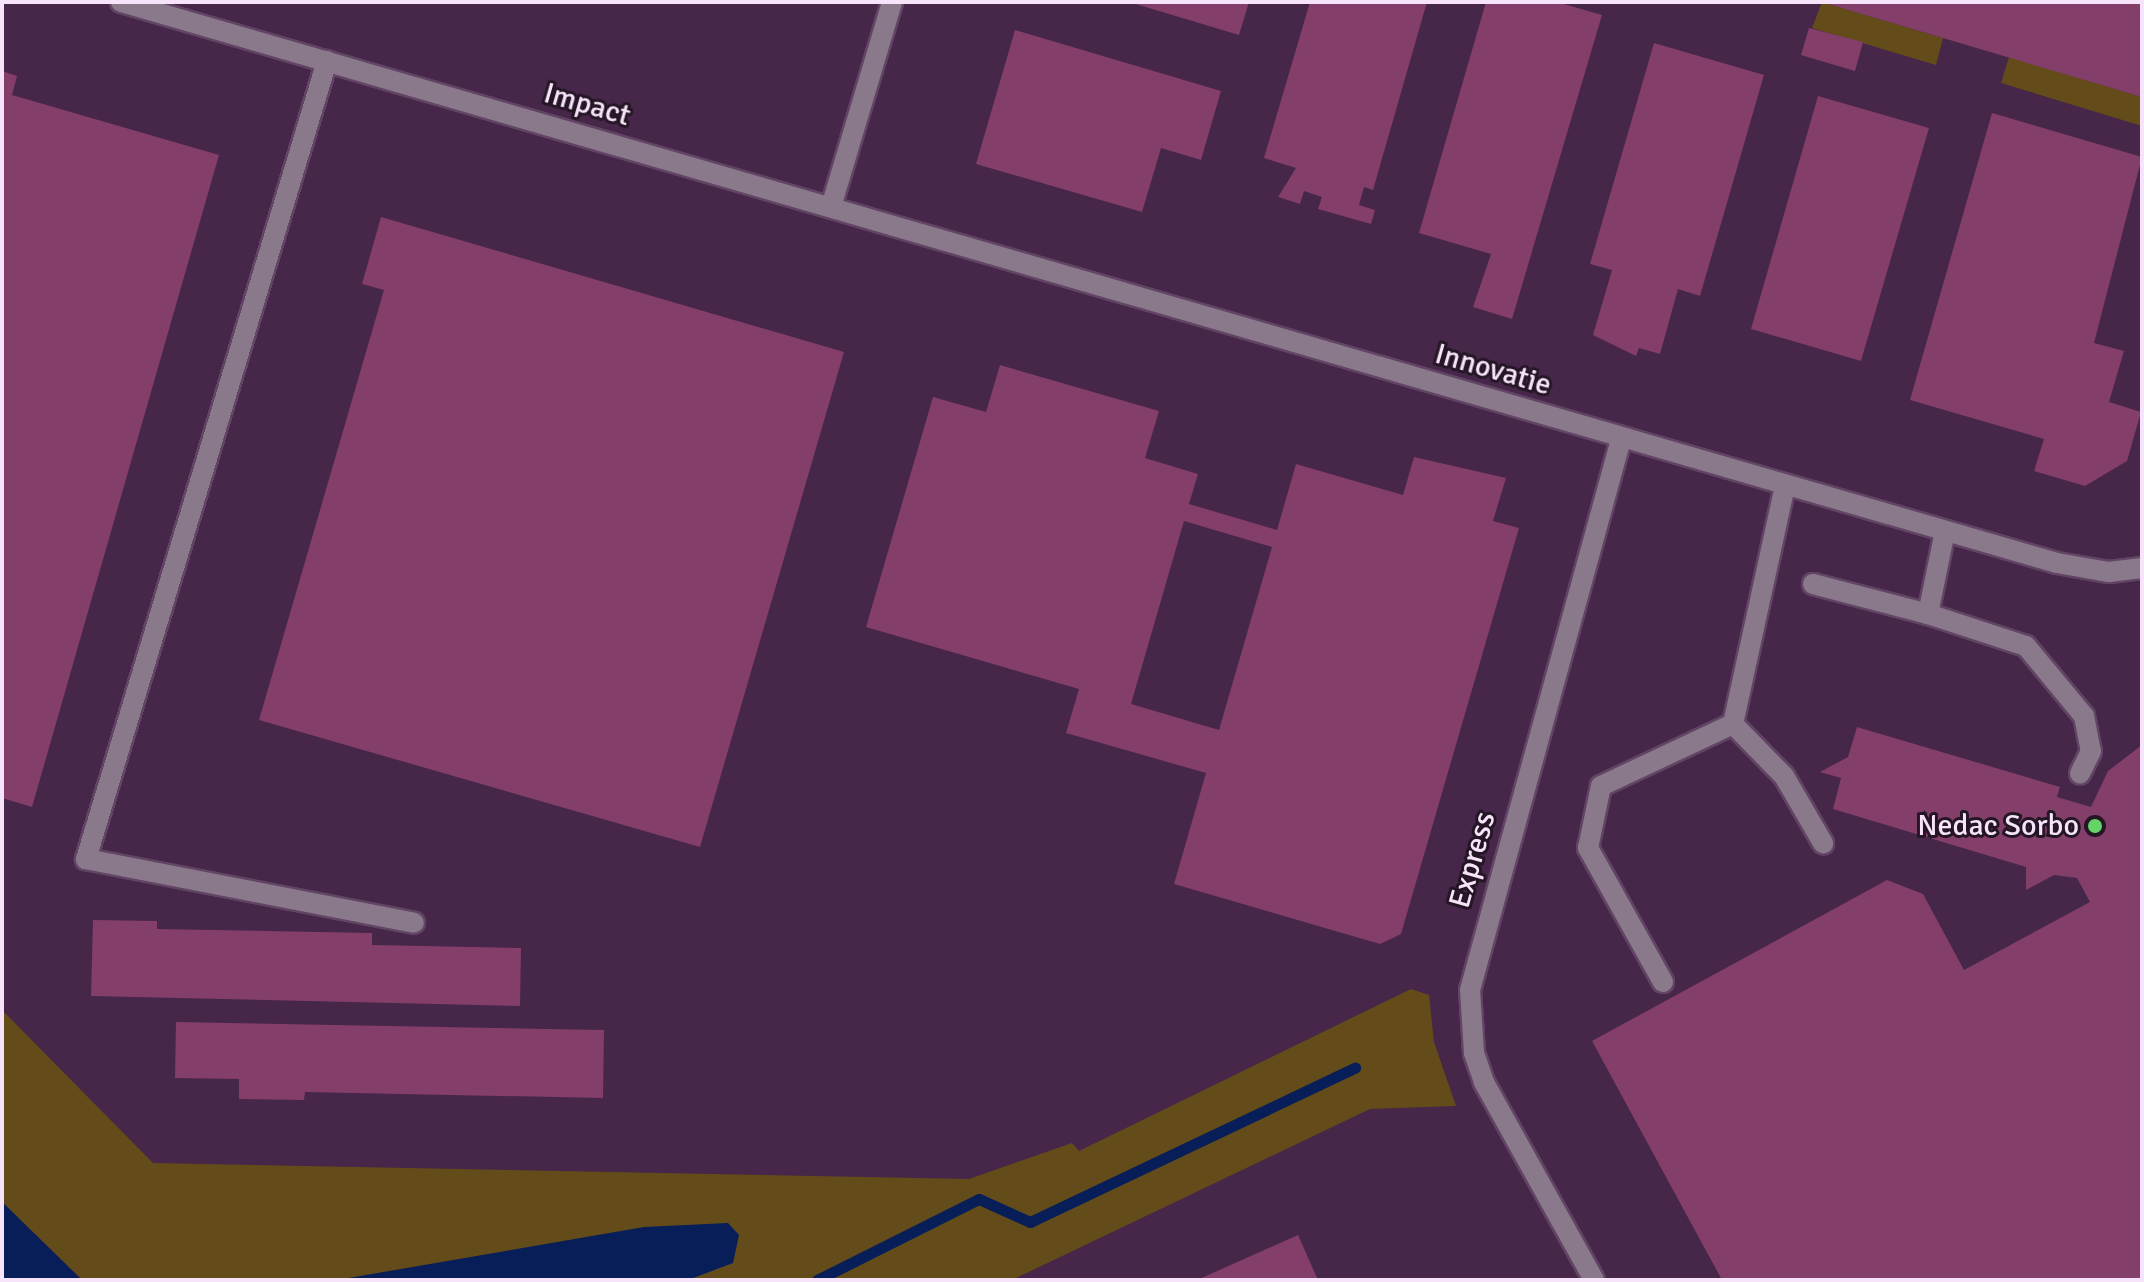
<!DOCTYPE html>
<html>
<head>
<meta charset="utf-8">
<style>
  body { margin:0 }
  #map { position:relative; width:2144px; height:1282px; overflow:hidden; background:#462649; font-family:Signika,sans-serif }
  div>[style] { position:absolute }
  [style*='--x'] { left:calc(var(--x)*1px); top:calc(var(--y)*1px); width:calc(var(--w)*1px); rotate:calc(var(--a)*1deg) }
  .green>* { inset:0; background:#634c19 }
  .water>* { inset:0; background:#071e59 }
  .stream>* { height:11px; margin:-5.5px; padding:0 5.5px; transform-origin:5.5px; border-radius:5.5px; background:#071e59 }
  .building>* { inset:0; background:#843e6a }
  .roads { filter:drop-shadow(2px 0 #624465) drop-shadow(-2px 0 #624465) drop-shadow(0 2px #624465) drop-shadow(0 -2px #624465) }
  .minor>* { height:20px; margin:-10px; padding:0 10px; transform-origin:10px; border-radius:10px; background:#8a798b }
  .dots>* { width:22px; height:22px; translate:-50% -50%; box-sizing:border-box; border:4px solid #241625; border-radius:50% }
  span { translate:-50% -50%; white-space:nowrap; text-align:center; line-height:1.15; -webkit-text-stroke:6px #241625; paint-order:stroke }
  .street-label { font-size:30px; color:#f8e4fa }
  .poi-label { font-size:30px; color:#f8e4fa }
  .right { translate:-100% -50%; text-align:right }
  .frame { position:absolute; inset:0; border:4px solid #f8e4fa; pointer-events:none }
</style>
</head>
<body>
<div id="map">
  <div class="green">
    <i style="clip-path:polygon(1822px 2px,1943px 38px,1936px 65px,1812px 28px)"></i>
    <i style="clip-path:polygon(2009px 57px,2142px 97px,2142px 126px,2001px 83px)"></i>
    <i style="clip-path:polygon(1411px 989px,1429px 995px,1434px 1042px,1456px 1106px,1370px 1109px,1012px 1280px,82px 1280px,2px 1202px,2px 1010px,153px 1163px,969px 1179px,1072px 1143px,1079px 1151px)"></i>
  </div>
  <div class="water">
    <i style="clip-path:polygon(2px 1202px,82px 1280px,2px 1280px)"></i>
    <i style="clip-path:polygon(728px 1223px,739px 1235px,733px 1263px,688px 1280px,337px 1280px,644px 1227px)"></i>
  </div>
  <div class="stream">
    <i style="--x:817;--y:1280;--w:181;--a:-26.6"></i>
    <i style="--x:979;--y:1199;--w:56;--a:24.3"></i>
    <i style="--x:1030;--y:1222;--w:360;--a:-25.4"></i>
  </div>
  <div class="building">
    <i style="clip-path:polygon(1129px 2px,1249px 2px,1239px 35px)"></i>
    <i style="clip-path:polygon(1310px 2px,1427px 2px,1373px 190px,1364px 187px,1359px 205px,1375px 210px,1371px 224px,1318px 209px,1322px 197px,1304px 191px,1300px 204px,1278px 197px,1296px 168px,1264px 158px)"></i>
    <i style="clip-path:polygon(1486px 2px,1557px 2px,1602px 15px,1512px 319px,1473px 307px,1491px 254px,1419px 233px)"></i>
    <i style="clip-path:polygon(1825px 2px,2142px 2px,2142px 97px,1825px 3px)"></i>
    <i style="clip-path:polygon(1809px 28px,1863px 42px,1855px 71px,1801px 55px)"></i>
    <i style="clip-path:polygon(1015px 30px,1221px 91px,1201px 160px,1161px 148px,1142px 212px,976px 164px)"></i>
    <i style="clip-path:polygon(1654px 43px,1764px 75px,1700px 296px,1678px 289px,1660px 354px,1639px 348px,1636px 356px,1593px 335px,1612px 270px,1590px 264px)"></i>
    <i style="clip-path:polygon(2px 71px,17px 76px,12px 95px,219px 155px,32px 807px,2px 798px)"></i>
    <i style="clip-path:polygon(1818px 96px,1929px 128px,1861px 361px,1751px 329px)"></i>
    <i style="clip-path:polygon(1992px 113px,2142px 157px,2094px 343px,2124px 351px,2109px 402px,2141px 412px,2127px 461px,2085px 486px,2034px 471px,2044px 439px,1910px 400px)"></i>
    <i style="clip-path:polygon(381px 217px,844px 352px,700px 847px,259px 720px,384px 290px,362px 284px)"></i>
    <i style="clip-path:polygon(evenodd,1000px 365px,1159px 411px,1145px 458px,1198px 474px,1189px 504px,1277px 530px,1296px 464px,1403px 495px,1414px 457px,1506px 478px,1493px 521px,1519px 528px,1401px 934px,1380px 944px,1174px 884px,1206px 773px,1066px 733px,1079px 689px,866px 627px,933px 397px,986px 412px,1000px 365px,1184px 521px,1272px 547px,1219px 730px,1131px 704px,1184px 521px)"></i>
    <i style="clip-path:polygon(1857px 727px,2060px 787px,2057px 797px,2091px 807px,2108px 771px,2142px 745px,2142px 1280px,1722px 1280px,1592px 1041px,1887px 880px,1923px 894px,1964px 970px,2090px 902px,2077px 878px,2054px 875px,2026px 890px,2026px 867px,1833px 809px,1841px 778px,1820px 772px,1848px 757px)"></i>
    <i style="clip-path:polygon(93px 920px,157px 921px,157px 929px,372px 933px,372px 945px,521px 948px,520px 1006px,91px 996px)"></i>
    <i style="clip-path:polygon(176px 1022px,604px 1030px,603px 1098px,305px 1092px,304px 1100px,239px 1099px,239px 1079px,175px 1078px)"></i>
    <i style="clip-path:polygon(1298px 1235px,1318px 1280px,1197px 1280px)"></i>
  </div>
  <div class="roads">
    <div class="minor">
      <i style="--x:121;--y:2;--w:2016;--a:16.16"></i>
      <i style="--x:2057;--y:563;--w:53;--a:9.8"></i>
      <i style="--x:2109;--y:572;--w:33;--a:-7"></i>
      <i style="--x:327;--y:61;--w:834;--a:106.8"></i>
      <i style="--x:86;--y:859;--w:334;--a:11"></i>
      <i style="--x:831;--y:207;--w:214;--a:-73.4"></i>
      <i style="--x:1945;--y:531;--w:85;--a:101.6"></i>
      <i style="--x:1928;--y:614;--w:103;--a:18.1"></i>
      <i style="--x:2026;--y:646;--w:91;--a:50.4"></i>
      <i style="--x:2084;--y:716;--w:36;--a:79"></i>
      <i style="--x:2091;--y:751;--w:25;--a:116"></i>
      <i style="--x:1813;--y:584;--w:119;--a:14.6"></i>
      <i style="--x:1733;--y:724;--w:73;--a:45.6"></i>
      <i style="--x:1784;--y:776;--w:78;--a:59.8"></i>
      <i style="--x:1663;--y:982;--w:154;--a:-119.2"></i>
      <i style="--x:1588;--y:848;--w:63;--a:-78.2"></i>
      <i style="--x:1601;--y:786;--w:146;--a:-25.2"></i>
      <i style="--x:1733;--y:724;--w:245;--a:-77.7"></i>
      <i style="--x:1594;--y:1280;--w:227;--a:-119.1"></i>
      <i style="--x:1484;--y:1082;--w:31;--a:-109"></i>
      <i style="--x:1474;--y:1053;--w:63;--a:-93.6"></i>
      <i style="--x:1470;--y:990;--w:571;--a:-74.67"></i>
    </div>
  </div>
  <div class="dots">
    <i style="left:2095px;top:826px;background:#65d467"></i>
  </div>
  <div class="street-label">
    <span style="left:587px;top:105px;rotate:16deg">Impact</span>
    <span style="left:1493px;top:370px;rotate:16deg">Innovatie</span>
    <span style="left:1473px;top:860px;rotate:-74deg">Express</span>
  </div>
  <div class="poi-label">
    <span class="right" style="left:2079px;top:826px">Nedac Sorbo</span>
  </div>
  <div class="frame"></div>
</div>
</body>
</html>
